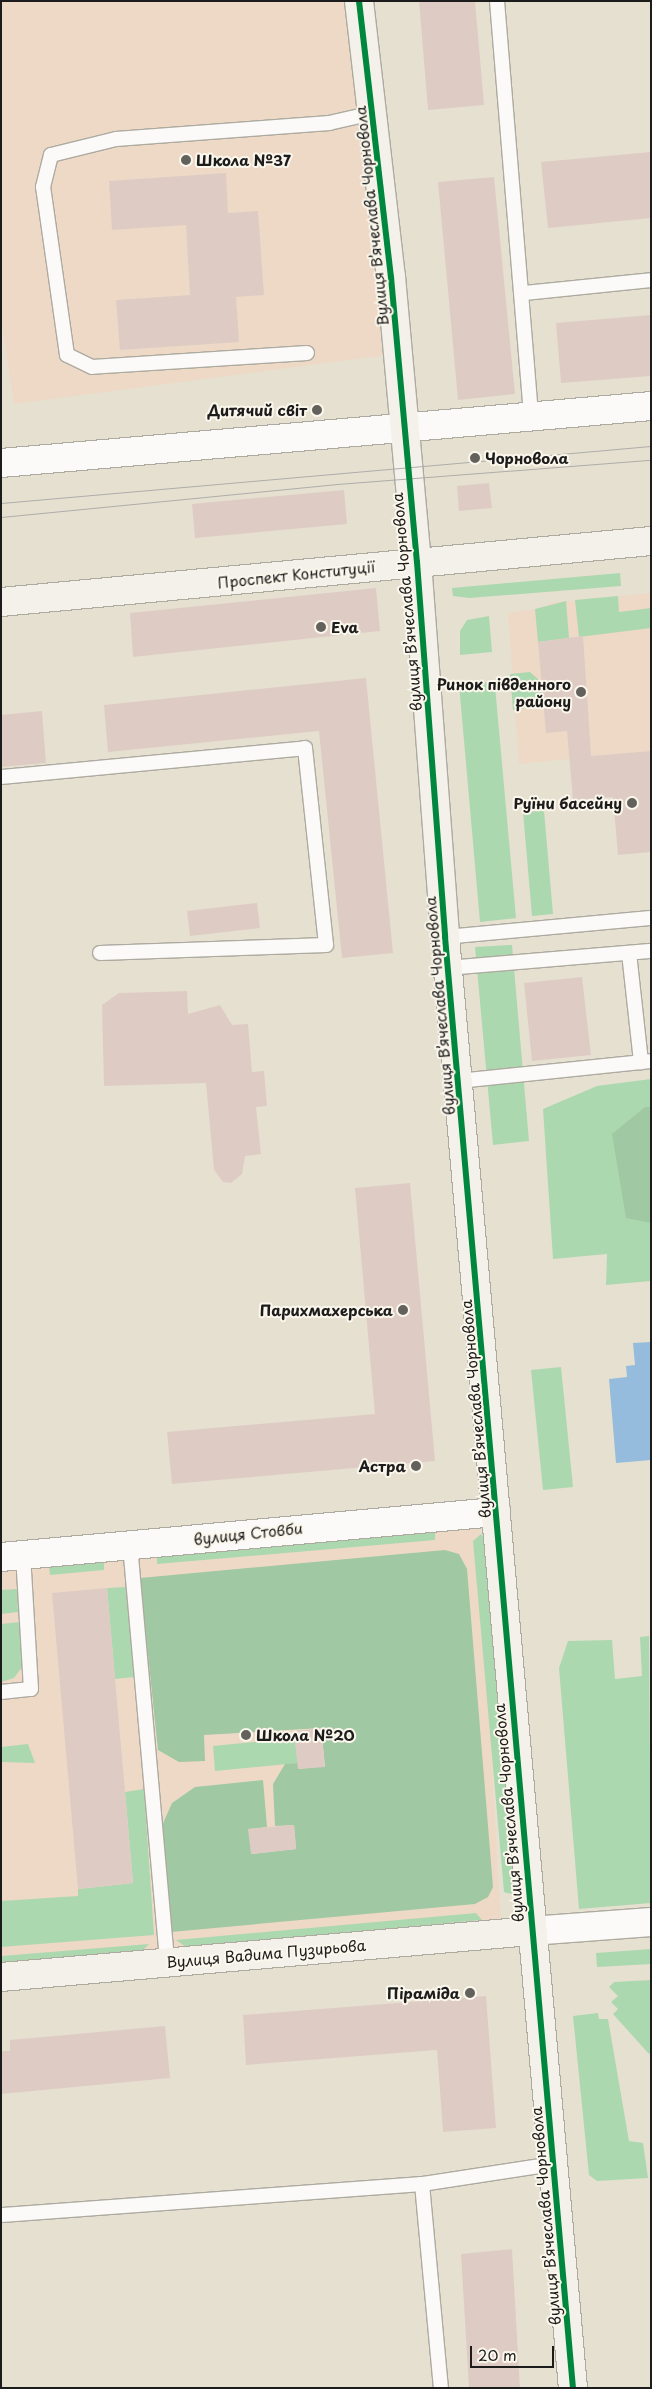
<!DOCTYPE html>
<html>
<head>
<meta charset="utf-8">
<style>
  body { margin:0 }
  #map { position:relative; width:652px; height:2389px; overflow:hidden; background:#e6e0d0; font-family:"Playpen Sans",sans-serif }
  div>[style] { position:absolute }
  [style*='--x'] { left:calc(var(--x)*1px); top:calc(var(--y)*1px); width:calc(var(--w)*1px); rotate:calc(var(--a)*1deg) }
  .built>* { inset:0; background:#eed9c7 }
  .green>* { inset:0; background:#acd8b0 }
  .forest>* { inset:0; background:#a0c8a3 }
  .water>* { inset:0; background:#95bcdd }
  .building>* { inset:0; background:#deccc4 }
  .roads { filter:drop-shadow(1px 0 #adaaa0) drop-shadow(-1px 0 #adaaa0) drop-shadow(0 1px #adaaa0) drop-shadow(0 -1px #adaaa0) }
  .lane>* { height:14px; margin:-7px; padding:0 7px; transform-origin:7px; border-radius:7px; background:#fbfaf8 }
  .street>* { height:28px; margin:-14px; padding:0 14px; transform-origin:14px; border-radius:14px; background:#fbfaf8 }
  .secondary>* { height:28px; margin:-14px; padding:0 14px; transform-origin:14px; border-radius:14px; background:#f4f1ea }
  .tram>* { height:1px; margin:-0.5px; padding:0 0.5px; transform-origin:0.5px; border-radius:0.5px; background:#aeadab }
  .cycleway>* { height:6px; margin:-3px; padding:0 3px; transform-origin:3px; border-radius:3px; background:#00873e }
  .dots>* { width:14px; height:14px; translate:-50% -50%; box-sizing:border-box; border:2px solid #fbf7ec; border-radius:50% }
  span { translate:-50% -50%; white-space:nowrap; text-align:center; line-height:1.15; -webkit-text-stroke:4px #fbf7ec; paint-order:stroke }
  .poi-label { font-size:15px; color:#1c1c1c; font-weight:700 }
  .left { translate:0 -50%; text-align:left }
  .right { translate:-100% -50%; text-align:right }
  .street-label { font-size:15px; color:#1c1c1c }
  .frame { position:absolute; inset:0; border:2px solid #1c1c1c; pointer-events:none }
  .scale { position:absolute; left:470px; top:2346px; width:84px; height:22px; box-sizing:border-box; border:2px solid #1c1c1c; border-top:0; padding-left:6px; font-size:15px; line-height:18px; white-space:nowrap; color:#1c1c1c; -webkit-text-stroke:4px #fbf7ec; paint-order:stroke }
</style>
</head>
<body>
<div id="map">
  <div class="built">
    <i style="clip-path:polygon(1px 1px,351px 1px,394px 354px,14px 404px,1px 319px)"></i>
    <i style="clip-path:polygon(651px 593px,651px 751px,519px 764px,508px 613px,549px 607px,549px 603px)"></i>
    <i style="clip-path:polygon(478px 1500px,501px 1927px,1px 1969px,1px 1542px)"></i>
  </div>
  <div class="green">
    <i style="clip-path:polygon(620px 573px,621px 586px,469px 598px,453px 596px,452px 588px)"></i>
    <i style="clip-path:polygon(618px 596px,619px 612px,651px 608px,651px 628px,579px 637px,575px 600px)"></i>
    <i style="clip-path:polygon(566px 601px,569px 638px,538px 642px,535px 609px)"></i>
    <i style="clip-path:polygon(489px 616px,492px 652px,460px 655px,460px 631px,467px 620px)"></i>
    <i style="clip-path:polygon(530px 672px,540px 681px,543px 706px,513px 710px,510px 674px)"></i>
    <i style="clip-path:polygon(485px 682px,495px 686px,516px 918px,480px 922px,459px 684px)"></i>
    <i style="clip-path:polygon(544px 811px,553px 914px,532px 916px,523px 812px)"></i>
    <i style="clip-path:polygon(512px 945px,529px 1141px,493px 1145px,475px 947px)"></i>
    <i style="clip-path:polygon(651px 1079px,651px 1281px,606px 1285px,607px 1254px,553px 1259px,543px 1109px,597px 1086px)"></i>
    <i style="clip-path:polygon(561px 1367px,573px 1487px,543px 1490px,531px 1370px)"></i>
    <i style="clip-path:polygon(435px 1531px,435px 1540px,157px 1564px,157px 1556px)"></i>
    <i style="clip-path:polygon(481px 1534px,485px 1538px,515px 1895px,504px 1892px,473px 1541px)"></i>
    <i style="clip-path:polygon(104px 1562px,104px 1570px,50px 1575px,49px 1566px)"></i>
    <i style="clip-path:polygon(126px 1587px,134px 1677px,115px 1679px,107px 1588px)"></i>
    <i style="clip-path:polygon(17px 1589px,18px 1612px,1px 1614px,1px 1590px)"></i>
    <i style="clip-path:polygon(20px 1622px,22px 1667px,14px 1678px,1px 1682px,1px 1624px)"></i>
    <i style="clip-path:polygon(649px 1636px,651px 1903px,579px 1909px,559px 1668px,568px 1641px,612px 1640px,615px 1679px,642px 1676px,640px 1637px)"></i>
    <i style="clip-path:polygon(295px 1738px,298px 1763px,215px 1771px,213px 1746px)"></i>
    <i style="clip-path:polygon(28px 1744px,35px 1763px,1px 1762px,1px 1747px)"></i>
    <i style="clip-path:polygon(144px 1789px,154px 1935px,1px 1947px,1px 1901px,78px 1896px,78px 1889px,133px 1883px,125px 1792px)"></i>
    <i style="clip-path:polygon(476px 1913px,482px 1920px,186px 1947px,176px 1940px)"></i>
    <i style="clip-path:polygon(149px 1944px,142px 1951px,1px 1965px,1px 1956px)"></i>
    <i style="clip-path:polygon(651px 1949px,651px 1964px,597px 1967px,596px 1953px)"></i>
    <i style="clip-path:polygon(651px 1980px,651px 2052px,649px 2054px,613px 2014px,618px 2009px,611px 2002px,618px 1996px,609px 1987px,614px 1982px)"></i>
    <i style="clip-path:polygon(598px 2013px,599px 2019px,608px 2019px,629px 2141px,643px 2143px,648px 2178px,597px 2181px,589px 2175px,573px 2016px)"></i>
  </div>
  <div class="forest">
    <i style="clip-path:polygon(645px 1107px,651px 1107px,651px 1223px,626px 1218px,612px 1134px)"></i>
    <i style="clip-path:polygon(445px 1550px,459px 1554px,467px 1569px,493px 1887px,488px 1897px,475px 1904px,171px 1932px,161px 1828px,172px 1803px,195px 1787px,263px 1780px,267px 1827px,249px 1829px,252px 1854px,296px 1849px,294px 1825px,275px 1826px,273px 1784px,285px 1764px,298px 1763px,299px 1769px,325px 1766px,321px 1728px,204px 1735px,205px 1761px,179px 1762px,158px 1750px,140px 1578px)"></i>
  </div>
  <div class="water">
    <i style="clip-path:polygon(651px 1342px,651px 1460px,616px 1463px,609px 1379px,627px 1377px,626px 1366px,635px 1365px,633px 1343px)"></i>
  </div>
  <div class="building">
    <i style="clip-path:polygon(419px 1px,475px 1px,484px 105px,428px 110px)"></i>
    <i style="clip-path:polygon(651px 152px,651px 218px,548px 228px,541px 162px)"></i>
    <i style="clip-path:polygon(226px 173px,228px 213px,258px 211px,264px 295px,236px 297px,239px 342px,120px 350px,116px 300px,190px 295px,186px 225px,112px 230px,109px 181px)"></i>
    <i style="clip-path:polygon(494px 177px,515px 394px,458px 400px,438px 182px)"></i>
    <i style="clip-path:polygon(651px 315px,651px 376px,561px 383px,556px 323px)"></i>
    <i style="clip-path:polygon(489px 483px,492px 508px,459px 511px,457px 486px)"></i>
    <i style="clip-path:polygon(344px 490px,347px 524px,195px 538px,192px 504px)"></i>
    <i style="clip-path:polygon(376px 588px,380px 631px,133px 657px,130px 613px)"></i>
    <i style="clip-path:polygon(583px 636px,591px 756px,651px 751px,651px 852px,618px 855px,613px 797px,573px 800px,567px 731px,546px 733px,538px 642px)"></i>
    <i style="clip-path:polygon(366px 678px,393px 953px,342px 958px,319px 731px,108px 752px,104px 705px)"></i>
    <i style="clip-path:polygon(42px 711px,46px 763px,1px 767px,1px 715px)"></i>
    <i style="clip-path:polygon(257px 903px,260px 928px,190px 936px,187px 911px)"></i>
    <i style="clip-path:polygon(582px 977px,591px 1055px,532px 1061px,524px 983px)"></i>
    <i style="clip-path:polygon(187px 991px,188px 1014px,220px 1005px,232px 1025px,248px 1024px,252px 1072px,264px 1071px,267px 1106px,256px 1107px,261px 1154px,245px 1156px,242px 1174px,231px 1183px,223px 1182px,214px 1170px,206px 1083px,104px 1086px,102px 1005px,119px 993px)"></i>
    <i style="clip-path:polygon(410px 1183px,435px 1461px,172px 1484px,167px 1432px,375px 1414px,355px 1188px)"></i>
    <i style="clip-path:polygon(107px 1588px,133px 1883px,78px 1889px,52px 1593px)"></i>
    <i style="clip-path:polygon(321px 1728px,325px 1767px,298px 1769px,294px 1731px)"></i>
    <i style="clip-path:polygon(294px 1825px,296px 1849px,251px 1854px,248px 1829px)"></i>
    <i style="clip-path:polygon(486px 1996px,496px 2128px,443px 2132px,437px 2050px,246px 2065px,243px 2015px)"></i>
    <i style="clip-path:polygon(165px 2026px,170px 2078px,1px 2094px,1px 2051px,10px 2051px,10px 2040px)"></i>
    <i style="clip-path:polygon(512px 2249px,520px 2388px,469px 2388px,461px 2254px)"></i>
  </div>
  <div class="roads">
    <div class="lane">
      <i style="--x:497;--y:1;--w:417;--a:85.3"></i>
      <i style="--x:524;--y:293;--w:128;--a:-5.8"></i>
      <i style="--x:307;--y:353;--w:215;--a:176.3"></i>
      <i style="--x:92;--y:367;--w:28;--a:-154"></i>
      <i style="--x:67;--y:355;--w:170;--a:-98.1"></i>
      <i style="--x:43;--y:187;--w:33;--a:-76"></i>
      <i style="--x:51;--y:155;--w:67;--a:-13.8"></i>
      <i style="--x:116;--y:139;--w:214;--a:-4.3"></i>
      <i style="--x:329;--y:123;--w:45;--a:-12.8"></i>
      <i style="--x:1;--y:777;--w:305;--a:-5.4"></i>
      <i style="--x:305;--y:748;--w:198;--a:83.9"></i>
      <i style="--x:326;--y:945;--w:226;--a:178"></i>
      <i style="--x:445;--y:937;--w:207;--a:-5.3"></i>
      <i style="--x:629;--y:953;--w:110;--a:83.7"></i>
      <i style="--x:448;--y:968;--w:204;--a:-4.8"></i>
      <i style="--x:458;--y:1081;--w:194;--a:-5.9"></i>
      <i style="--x:130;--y:1545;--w:418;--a:84.9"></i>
      <i style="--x:1;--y:1692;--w:30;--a:-6"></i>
      <i style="--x:31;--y:1689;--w:134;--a:-93.4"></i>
      <i style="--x:422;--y:2184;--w:205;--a:84.7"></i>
      <i style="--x:1;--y:2215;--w:422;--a:-4.2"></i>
      <i style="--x:422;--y:2184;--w:133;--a:-8.7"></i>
    </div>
    <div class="street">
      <i style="--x:1;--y:463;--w:652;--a:-5.01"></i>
      <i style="--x:1;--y:1557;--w:497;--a:-5.2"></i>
      <i style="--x:531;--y:1931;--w:120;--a:-4.3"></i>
    </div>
    <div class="secondary">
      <i style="--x:359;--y:1;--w:278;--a:83.4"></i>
      <i style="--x:391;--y:277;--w:286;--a:84.8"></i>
      <i style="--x:417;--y:562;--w:376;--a:85.7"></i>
      <i style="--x:445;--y:937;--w:1457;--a:84.96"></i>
      <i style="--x:1;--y:602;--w:653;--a:-5.36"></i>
      <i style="--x:1;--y:1977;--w:532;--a:-4.96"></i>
    </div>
  </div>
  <div class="tram">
    <i style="--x:1;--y:503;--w:652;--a:-5.01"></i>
    <i style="--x:1;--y:517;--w:338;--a:-5.6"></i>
    <i style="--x:337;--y:484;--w:315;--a:-4.4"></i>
  </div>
  <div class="cycleway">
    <i style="--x:359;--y:1;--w:278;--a:83.4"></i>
    <i style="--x:391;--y:277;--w:286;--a:84.8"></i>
    <i style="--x:417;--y:562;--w:376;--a:85.7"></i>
    <i style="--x:445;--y:937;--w:1457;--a:84.96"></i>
  </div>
  <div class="dots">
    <i style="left:186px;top:160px;background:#63615b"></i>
    <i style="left:317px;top:410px;background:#63615b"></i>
    <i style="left:475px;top:458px;background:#63615b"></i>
    <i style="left:321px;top:627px;background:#63615b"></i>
    <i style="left:581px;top:692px;background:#63615b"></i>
    <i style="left:632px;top:803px;background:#63615b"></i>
    <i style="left:403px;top:1310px;background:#63615b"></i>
    <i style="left:416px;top:1466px;background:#63615b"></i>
    <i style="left:246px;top:1735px;background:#63615b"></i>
    <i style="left:470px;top:1993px;background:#63615b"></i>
  </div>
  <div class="poi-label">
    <span class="left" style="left:196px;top:160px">Школа №37</span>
    <span class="right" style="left:307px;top:410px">Дитячий світ</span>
    <span class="left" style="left:485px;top:458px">Чорновола</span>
    <span class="left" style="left:331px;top:627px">Eva</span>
    <span class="right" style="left:571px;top:692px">Ринок південного<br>району</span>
    <span class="right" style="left:622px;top:803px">Руїни басейну</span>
    <span class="right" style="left:393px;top:1310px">Парихмахерська</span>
    <span class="right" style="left:406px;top:1466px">Астра</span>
    <span class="left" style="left:256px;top:1735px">Школа №20</span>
    <span class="right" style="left:460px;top:1993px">Піраміда</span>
  </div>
  <div class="street-label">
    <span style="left:371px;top:216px;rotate:-96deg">Вулиця Вʼячеслава Чорновола</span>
    <span style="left:296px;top:574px;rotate:-6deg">Проспект Конституції</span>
    <span style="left:406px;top:602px;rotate:-95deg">вулиця Вʼячеслава Чорновола</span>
    <span style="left:439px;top:1006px;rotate:-95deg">вулиця Вʼячеслава Чорновола</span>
    <span style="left:475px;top:1409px;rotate:-95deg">вулиця Вʼячеслава Чорновола</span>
    <span style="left:248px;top:1533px;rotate:-6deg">вулиця Стовби</span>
    <span style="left:508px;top:1813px;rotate:-95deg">вулиця Вʼячеслава Чорновола</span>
    <span style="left:266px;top:1953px;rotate:-5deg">Вулиця Вадима Пузирьова</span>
    <span style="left:545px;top:2216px;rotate:-95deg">вулиця Вʼячеслава Чорновола</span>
  </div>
  <div class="frame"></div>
  <div class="scale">20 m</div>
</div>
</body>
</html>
